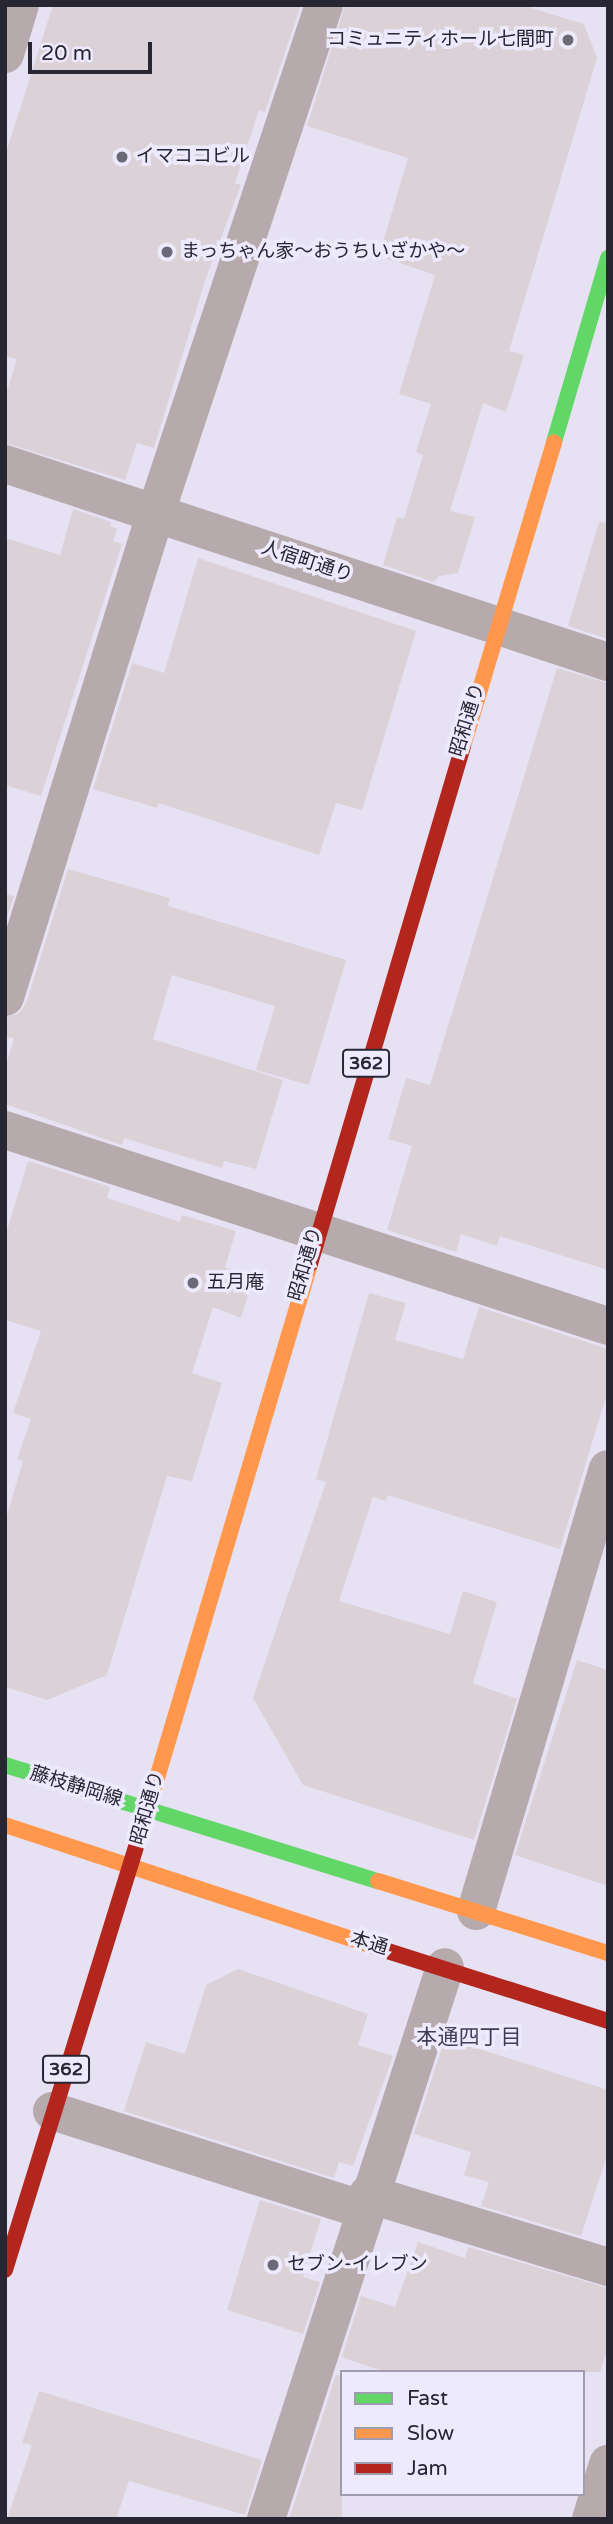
<!DOCTYPE html>
<html>
<head>
<meta charset="utf-8">
<style>
  body { margin:0 }
  #map { position:relative; width:613px; height:2524px; overflow:hidden; background:#e6e2f4; font-family:"Varela Round","Noto Sans JP",sans-serif }
  div>[style] { position:absolute }
  [style*='--x'] { left:calc(var(--x)*1px); top:calc(var(--y)*1px); width:calc(var(--w)*1px); rotate:calc(var(--a)*1deg) }
  .building>* { inset:0; background:#dad2d7 }
  .street>* { height:38px; margin:-19px; padding:0 19px; transform-origin:19px; border-radius:19px; background:#b7aaad }
  .fast>* { height:16px; margin:-8px; padding:0 8px; transform-origin:8px; border-radius:8px; background:#63d668 }
  .slow>* { height:16px; margin:-8px; padding:0 8px; transform-origin:8px; border-radius:8px; background:#ff974d }
  .jam>* { height:16px; margin:-8px; padding:0 8px; transform-origin:8px; border-radius:8px; background:#b3261e }
  .dots>* { width:19px; height:19px; translate:-50% -50%; box-sizing:border-box; border:4px solid #eeeafe; border-radius:50% }
  span { translate:-50% -50%; white-space:nowrap; text-align:center; line-height:1.15; -webkit-text-stroke:7px #eeeafe; paint-order:stroke }
  .shield-label span { padding:2px 5px; background:#eeeafe; border:2px solid; border-radius:5px; -webkit-text-stroke-width:0 }
  .shield-label { font-size:18px; color:#292633; font-weight:700 }
  .poi-label { font-size:19px; color:#292633 }
  .right { translate:-100% -50%; text-align:right }
  .left { translate:0 -50%; text-align:left }
  .street-label { font-size:19px; color:#292633 }
  .neighbourhood-label { font-size:21px; color:#413b55 }
  .frame { position:absolute; inset:0; border:7px solid #292633; pointer-events:none }
  .legend { position:absolute; left:340px; top:2370px; width:245px; height:126px; box-sizing:border-box; background:#eeeafe; border:2px solid #9f9cad; margin:0; padding:9px 12px; list-style:none; font-size:21px; color:#292633 }
  .legend li { display:flex; align-items:center; gap:14px; height:35px }
  .legend b { width:35px; border:2px solid #9f9cad }
  .scale { position:absolute; left:28px; top:42px; width:124px; height:32px; box-sizing:border-box; border:4px solid #292633; border-top:0; padding-left:9px; font-size:21px; line-height:24px; white-space:nowrap; color:#292633; -webkit-text-stroke:5px #eeeafe; paint-order:stroke }
</style>
</head>
<body>
<div id="map">
  <div class="building">
    <i style="clip-path:polygon(53px 5px,301px 5px,265px 112px,259px 110px,235px 183px,241px 185px,206px 278px,154px 448px,137px 443px,125px 480px,5px 443px,5px 398px,17px 359px,5px 356px,5px 156px)"></i>
    <i style="clip-path:polygon(345px 5px,522px 5px,584px 24px,597px 58px,509px 351px,524px 355px,506px 412px,483px 403px,450px 511px,475px 517px,458px 573px,439px 576px,434px 582px,383px 565px,397px 517px,404px 519px,423px 455px,416px 452px,431px 404px,399px 394px,435px 275px,379px 256px,408px 158px,307px 126px)"></i>
    <i style="clip-path:polygon(73px 509px,111px 522px,110px 526px,117px 529px,113px 541px,122px 544px,41px 796px,5px 785px,5px 538px,60px 555px)"></i>
    <i style="clip-path:polygon(599px 522px,608px 523px,608px 639px,568px 626px)"></i>
    <i style="clip-path:polygon(198px 558px,416px 631px,362px 810px,336px 803px,319px 855px,159px 803px,157px 808px,93px 789px,132px 663px,164px 673px)"></i>
    <i style="clip-path:polygon(557px 668px,608px 683px,608px 1270px,500px 1236px,497px 1246px,461px 1234px,456px 1252px,387px 1230px,412px 1146px,388px 1139px,406px 1078px,430px 1085px)"></i>
    <i style="clip-path:polygon(68px 869px,170px 898px,168px 906px,346px 960px,309px 1085px,256px 1070px,275px 1006px,172px 975px,153px 1039px,283px 1080px,256px 1169px,224px 1161px,222px 1168px,124px 1138px,122px 1145px,5px 1104px,5px 1069px,14px 1038px,5px 1037px,5px 1018px,19px 1013px,26px 1004px)"></i>
    <i style="clip-path:polygon(5px 894px,14px 896px,5px 923px)"></i>
    <i style="clip-path:polygon(28px 1161px,110px 1187px,107px 1198px,180px 1222px,182px 1215px,236px 1231px,225px 1267px,254px 1277px,241px 1318px,213px 1307px,192px 1373px,222px 1383px,192px 1481px,167px 1476px,107px 1675px,47px 1700px,5px 1687px,5px 1522px,23px 1461px,17px 1459px,31px 1419px,13px 1413px,41px 1331px,5px 1320px,5px 1237px)"></i>
    <i style="clip-path:polygon(369px 1293px,406px 1303px,395px 1340px,463px 1359px,479px 1307px,608px 1349px,608px 1390px,560px 1549px,388px 1495px,386px 1501px,373px 1497px,339px 1601px,450px 1634px,463px 1591px,497px 1602px,473px 1683px,517px 1699px,474px 1840px,303px 1785px,253px 1698px,326px 1482px,316px 1479px)"></i>
    <i style="clip-path:polygon(577px 1660px,608px 1670px,608px 1886px,515px 1855px)"></i>
    <i style="clip-path:polygon(238px 1969px,368px 2014px,358px 2045px,393px 2056px,353px 2166px,339px 2162px,334px 2178px,124px 2111px,146px 2042px,185px 2054px,206px 1985px)"></i>
    <i style="clip-path:polygon(445px 2038px,608px 2090px,608px 2152px,581px 2236px,481px 2206px,489px 2182px,464px 2175px,471px 2152px,414px 2134px)"></i>
    <i style="clip-path:polygon(260px 2200px,321px 2219px,303px 2277px,320px 2282px,303px 2334px,227px 2310px)"></i>
    <i style="clip-path:polygon(418px 2242px,465px 2258px,468px 2247px,608px 2288px,608px 2348px,600px 2372px,385px 2372px,342px 2357px,361px 2296px,395px 2307px)"></i>
    <i style="clip-path:polygon(336px 2375px,342px 2376px,342px 2519px,289px 2519px)"></i>
    <i style="clip-path:polygon(39px 2391px,262px 2460px,245px 2515px,129px 2481px,116px 2519px,7px 2519px,32px 2445px,22px 2443px)"></i>
  </div>
  <div class="street">
    <i style="--x:5;--y:54;--w:51;--a:-73"></i>
    <i style="--x:5;--y:464;--w:635;--a:18.18"></i>
    <i style="--x:5;--y:997;--w:508;--a:-72.71"></i>
    <i style="--x:156;--y:512;--w:534;--a:-71.67"></i>
    <i style="--x:5;--y:1130;--w:634;--a:18.01"></i>
    <i style="--x:476;--y:1911;--w:461;--a:-73.4"></i>
    <i style="--x:52;--y:2111;--w:327;--a:17.6"></i>
    <i style="--x:368;--y:2194;--w:251;--a:16.9"></i>
    <i style="--x:266;--y:2519;--w:580;--a:-72.03"></i>
    <i style="--x:591;--y:2519;--w:58;--a:-72.8"></i>
  </div>
  <div class="fast">
    <i style="--x:554;--y:442;--w:192;--a:-73.6"></i>
    <i style="--x:5;--y:1765;--w:391;--a:17.3"></i>
  </div>
  <div class="slow">
    <i style="--x:463;--y:746;--w:317;--a:-73.3"></i>
    <i style="--x:146;--y:1815;--w:575;--a:-73.42"></i>
    <i style="--x:5;--y:1825;--w:390;--a:18.2"></i>
    <i style="--x:378;--y:1881;--w:241;--a:17.4"></i>
  </div>
  <div class="jam">
    <i style="--x:310;--y:1264;--w:540;--a:-73.54"></i>
    <i style="--x:375;--y:1947;--w:244;--a:17.6"></i>
    <i style="--x:5;--y:2270;--w:476;--a:-72.8"></i>
  </div>
  <div class="dots">
    <i style="left:568px;top:40px;background:#6b6877"></i>
    <i style="left:122px;top:157px;background:#6b6877"></i>
    <i style="left:167px;top:252px;background:#6b6877"></i>
    <i style="left:193px;top:1283px;background:#6b6877"></i>
    <i style="left:273px;top:2265px;background:#6b6877"></i>
  </div>
  <div class="shield-label">
    <span style="left:366px;top:1063px">362</span>
    <span style="left:66px;top:2069px">362</span>
  </div>
  <div class="poi-label">
    <span class="right" style="left:554px;top:40px">コミュニティホール七間町</span>
    <span class="left" style="left:136px;top:157px">イマココビル</span>
    <span class="left" style="left:181px;top:252px">まっちゃん家〜おうちいざかや〜</span>
    <span class="left" style="left:207px;top:1283px">五月庵</span>
    <span class="left" style="left:287px;top:2265px">セブン-イレブン</span>
  </div>
  <div class="street-label">
    <span style="left:307px;top:562px;rotate:18deg">人宿町通り</span>
    <span style="left:468px;top:720px;rotate:-73deg">昭和通り</span>
    <span style="left:306px;top:1264px;rotate:-74deg">昭和通り</span>
    <span style="left:76px;top:1787px;rotate:17deg">藤枝静岡線</span>
    <span style="left:148px;top:1808px;rotate:-74deg">昭和通り</span>
    <span style="left:369px;top:1944px;rotate:17deg">本通</span>
  </div>
  <div class="neighbourhood-label">
    <span style="left:469px;top:2038px">本通四丁目</span>
  </div>
  <div class="frame"></div>
  <ul class="legend">
  <li><b style="height:9px;background:#63d668"></b>Fast</li>
  <li><b style="height:9px;background:#ff974d"></b>Slow</li>
  <li><b style="height:9px;background:#b3261e"></b>Jam</li>
  </ul>
  <div class="scale">20 m</div>
</div>
</body>
</html>
